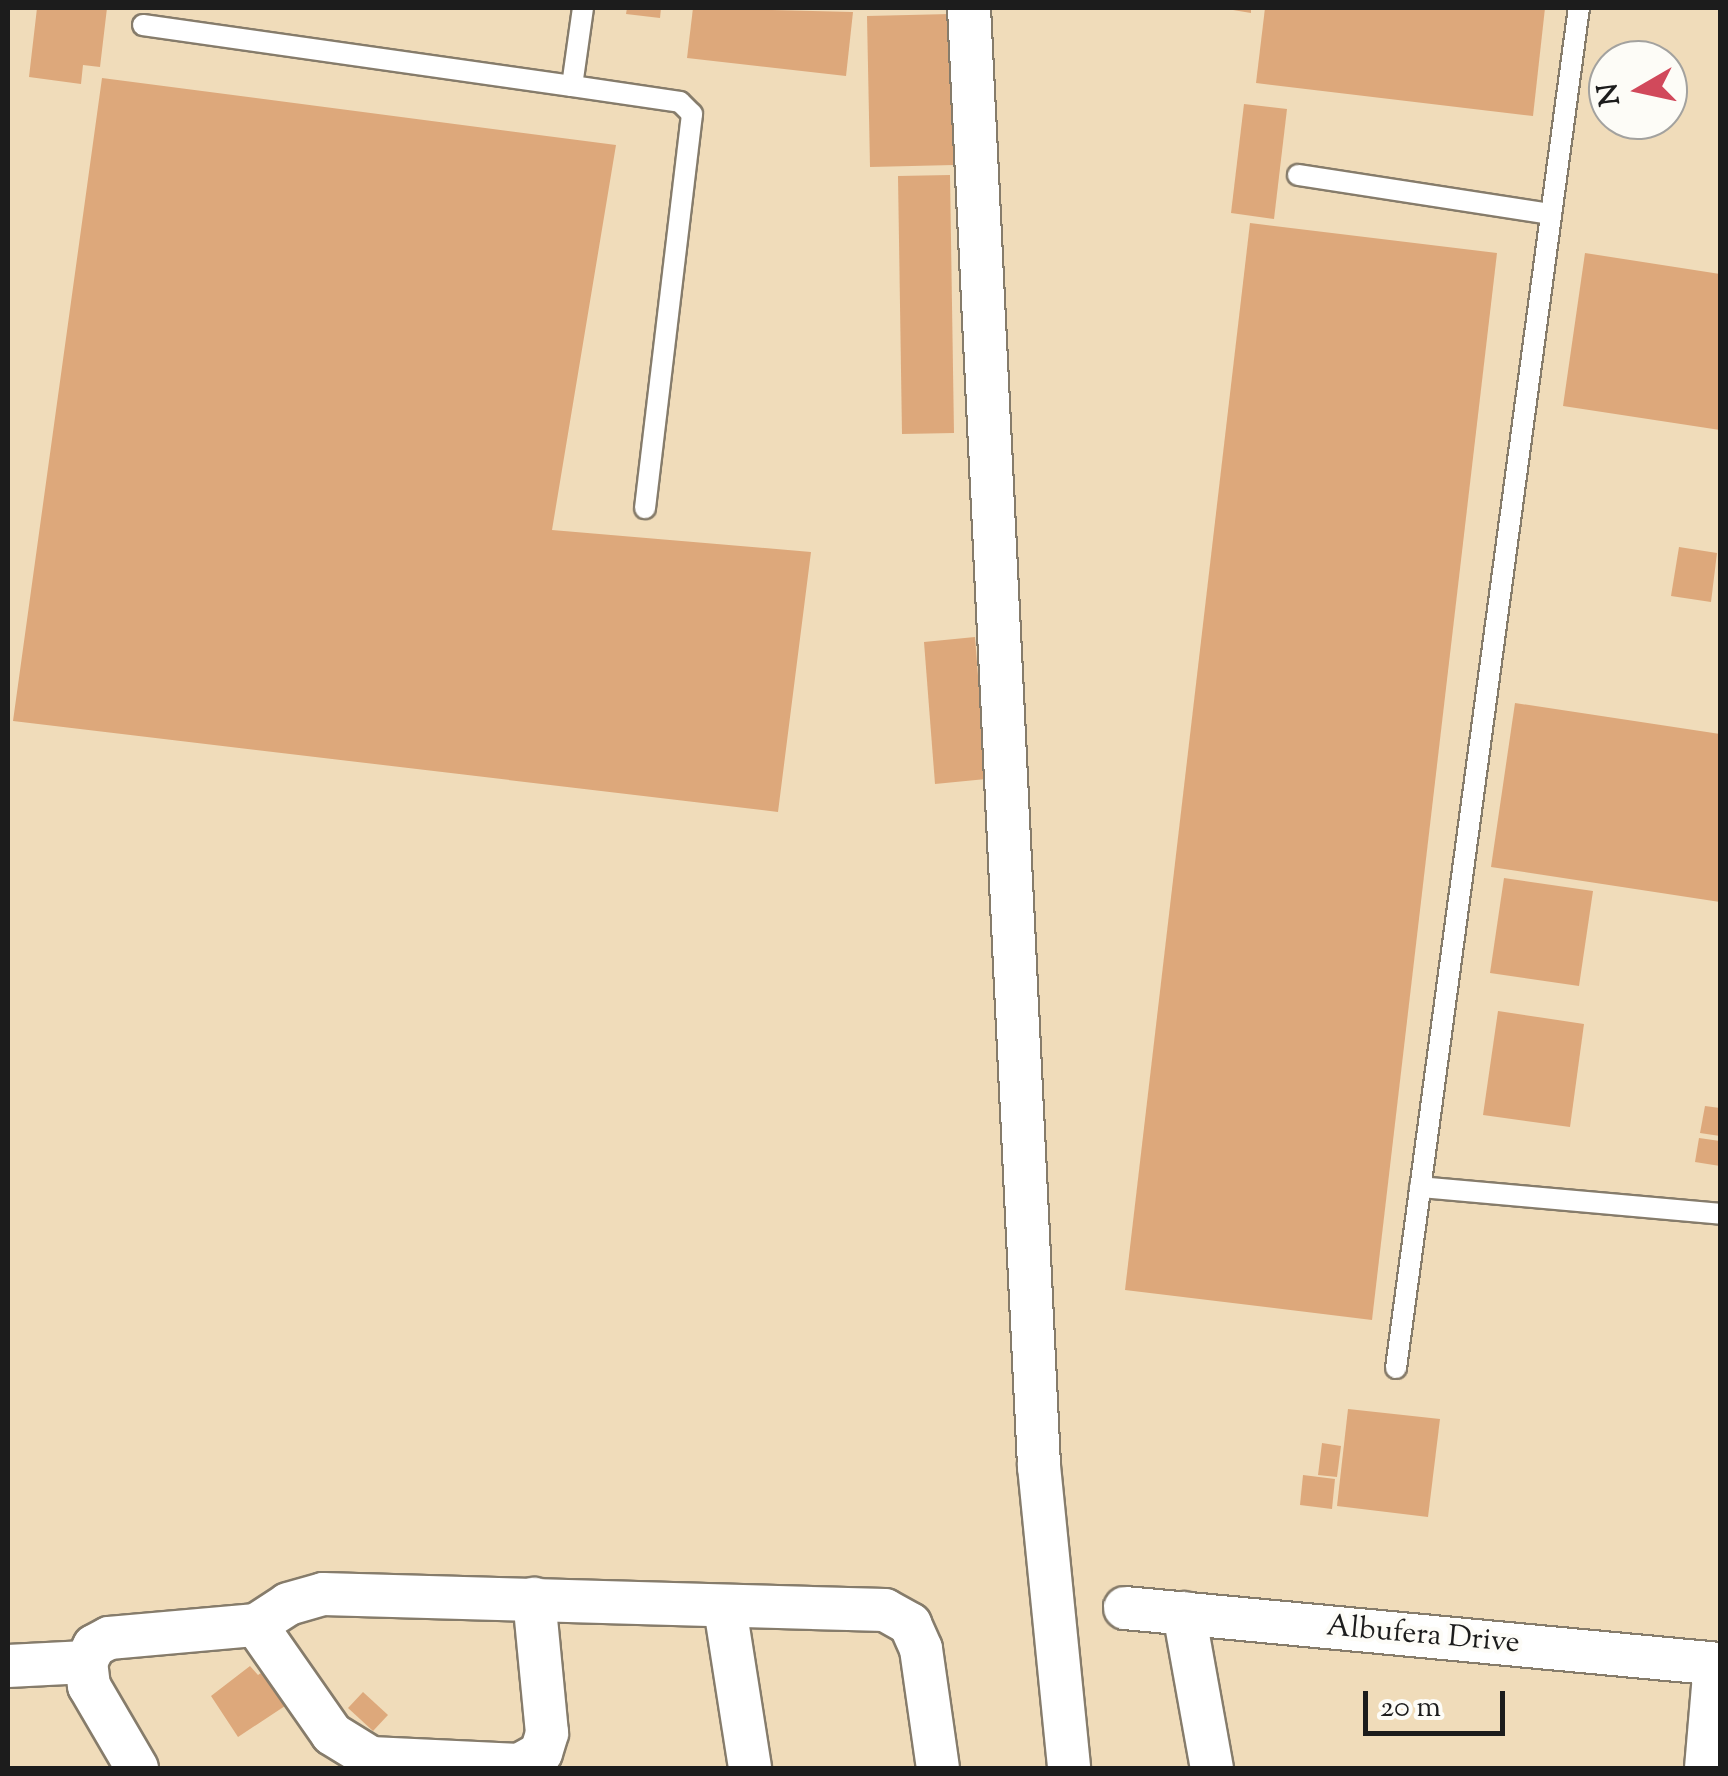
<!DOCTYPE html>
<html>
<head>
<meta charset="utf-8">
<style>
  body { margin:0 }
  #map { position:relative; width:1728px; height:1776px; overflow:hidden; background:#f0dcba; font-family:"Sorts Mill Goudy",serif }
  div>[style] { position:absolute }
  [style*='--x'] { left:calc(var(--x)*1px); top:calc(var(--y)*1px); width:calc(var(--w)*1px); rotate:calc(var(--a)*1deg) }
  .building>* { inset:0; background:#dda87b }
  .roads { filter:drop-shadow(2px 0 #867c6b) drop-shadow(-2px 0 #867c6b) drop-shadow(0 2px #867c6b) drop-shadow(0 -2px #867c6b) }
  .service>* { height:20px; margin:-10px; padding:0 10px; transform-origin:10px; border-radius:10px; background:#fff }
  .minor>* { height:42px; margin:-21px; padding:0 21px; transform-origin:21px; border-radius:21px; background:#fff }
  span { translate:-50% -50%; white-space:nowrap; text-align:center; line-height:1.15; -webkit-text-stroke:8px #fdfcf7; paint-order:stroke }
  .street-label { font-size:30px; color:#1c1c1c }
  .frame { position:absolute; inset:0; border:10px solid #1c1c1c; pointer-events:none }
  .north { position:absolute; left:1588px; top:40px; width:100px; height:100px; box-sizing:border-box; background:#fdfcf7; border:2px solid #a3a29f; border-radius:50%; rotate:261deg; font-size:28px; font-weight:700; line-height:40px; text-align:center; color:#1c1c1c }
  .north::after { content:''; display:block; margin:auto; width:35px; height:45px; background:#d1495b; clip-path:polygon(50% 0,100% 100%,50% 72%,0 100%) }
  .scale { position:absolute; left:1363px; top:1691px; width:142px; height:45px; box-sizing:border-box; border:5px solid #1c1c1c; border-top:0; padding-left:12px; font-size:30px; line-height:35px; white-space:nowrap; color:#1c1c1c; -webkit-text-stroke:8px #fdfcf7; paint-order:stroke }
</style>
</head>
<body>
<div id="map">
  <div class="building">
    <i style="clip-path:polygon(37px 8px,107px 8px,100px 67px,83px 65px,81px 84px,29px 77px)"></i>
    <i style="clip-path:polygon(627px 8px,661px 8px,660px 18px,626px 14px)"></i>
    <i style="clip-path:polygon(693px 8px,853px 12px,846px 76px,687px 58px)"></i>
    <i style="clip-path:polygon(1221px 8px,1251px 8px,1251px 13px)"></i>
    <i style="clip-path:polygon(1265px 8px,1545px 8px,1533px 116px,1256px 83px)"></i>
    <i style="clip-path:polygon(950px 14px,954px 165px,870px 167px,867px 16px)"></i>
    <i style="clip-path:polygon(102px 78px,616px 145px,552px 530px,811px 552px,778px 812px,13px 721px)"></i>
    <i style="clip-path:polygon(1244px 104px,1287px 109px,1274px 219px,1231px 213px)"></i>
    <i style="clip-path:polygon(950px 175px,954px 433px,902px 434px,898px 176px)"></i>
    <i style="clip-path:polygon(1250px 223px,1497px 253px,1372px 1320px,1125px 1290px)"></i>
    <i style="clip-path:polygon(1585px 253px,1720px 274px,1720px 430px,1563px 406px)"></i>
    <i style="clip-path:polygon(1679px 547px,1717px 553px,1711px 602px,1671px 596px)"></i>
    <i style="clip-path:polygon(975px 637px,986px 779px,935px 784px,924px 642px)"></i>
    <i style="clip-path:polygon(1515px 703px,1720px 734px,1720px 902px,1491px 867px)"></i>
    <i style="clip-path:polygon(1504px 878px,1593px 891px,1579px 986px,1490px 973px)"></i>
    <i style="clip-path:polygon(1498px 1011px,1584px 1024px,1570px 1127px,1483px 1115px)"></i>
    <i style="clip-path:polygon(1705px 1106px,1720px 1108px,1720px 1136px,1700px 1133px)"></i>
    <i style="clip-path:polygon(1699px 1138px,1720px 1141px,1720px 1166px,1695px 1162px)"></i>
    <i style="clip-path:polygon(1348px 1409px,1440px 1419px,1428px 1517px,1337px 1506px)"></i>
    <i style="clip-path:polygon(1322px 1443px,1341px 1446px,1337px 1477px,1318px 1475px)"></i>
    <i style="clip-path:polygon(1303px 1475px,1335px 1479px,1332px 1509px,1300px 1505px)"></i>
    <i style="clip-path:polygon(273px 1665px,291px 1702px,238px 1737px,211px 1696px,250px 1666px,258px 1675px)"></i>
    <i style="clip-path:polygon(363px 1692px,388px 1715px,373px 1731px,348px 1708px)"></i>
  </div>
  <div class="roads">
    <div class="service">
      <i style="--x:143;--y:25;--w:433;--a:8.1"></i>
      <i style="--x:572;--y:86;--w:79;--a:-82"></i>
      <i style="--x:572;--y:86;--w:109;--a:8.4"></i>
      <i style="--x:680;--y:102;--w:17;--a:45"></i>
      <i style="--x:692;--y:114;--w:397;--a:96.8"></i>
      <i style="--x:1298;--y:175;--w:256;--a:8.8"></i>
      <i style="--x:1420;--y:1187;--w:301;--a:5.1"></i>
      <i style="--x:1396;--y:1368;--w:1372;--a:-82.34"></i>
    </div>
    <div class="minor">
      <i style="--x:969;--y:8;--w:1460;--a:87.25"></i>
      <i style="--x:1039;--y:1466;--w:303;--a:84.3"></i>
      <i style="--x:725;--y:1608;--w:162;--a:81.1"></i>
      <i style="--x:1125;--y:1608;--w:598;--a:5.38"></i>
      <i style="--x:1184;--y:1613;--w:158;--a:79.8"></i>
      <i style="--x:256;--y:1625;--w:133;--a:55.1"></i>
      <i style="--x:332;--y:1734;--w:46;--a:31.6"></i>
      <i style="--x:371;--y:1758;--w:148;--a:2.7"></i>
      <i style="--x:519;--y:1765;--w:25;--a:-29"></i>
      <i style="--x:541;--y:1753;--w:21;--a:-73"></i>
      <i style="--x:547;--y:1733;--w:135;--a:-95.5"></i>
      <i style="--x:8;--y:1666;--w:78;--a:-2.9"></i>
      <i style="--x:137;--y:1768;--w:95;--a:-120.3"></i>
      <i style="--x:89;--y:1686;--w:24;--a:-97"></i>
      <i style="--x:86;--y:1662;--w:18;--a:-63"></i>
      <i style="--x:94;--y:1646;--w:17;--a:-28"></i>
      <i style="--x:109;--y:1638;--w:148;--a:-5.1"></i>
      <i style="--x:256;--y:1625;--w:38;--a:-33"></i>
      <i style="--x:288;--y:1604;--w:36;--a:-16"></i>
      <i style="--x:323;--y:1594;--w:562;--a:1.63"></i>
      <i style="--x:885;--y:1610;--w:29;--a:29"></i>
      <i style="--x:910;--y:1624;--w:27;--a:66"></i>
      <i style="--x:921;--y:1649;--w:120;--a:81.9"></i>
      <i style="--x:1706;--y:1768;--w:104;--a:-85.1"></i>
    </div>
  </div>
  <div class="street-label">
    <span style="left:1423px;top:1636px;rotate:5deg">Albufera Drive</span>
  </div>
  <div class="frame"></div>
  <div class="north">N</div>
  <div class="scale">20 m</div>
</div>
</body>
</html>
